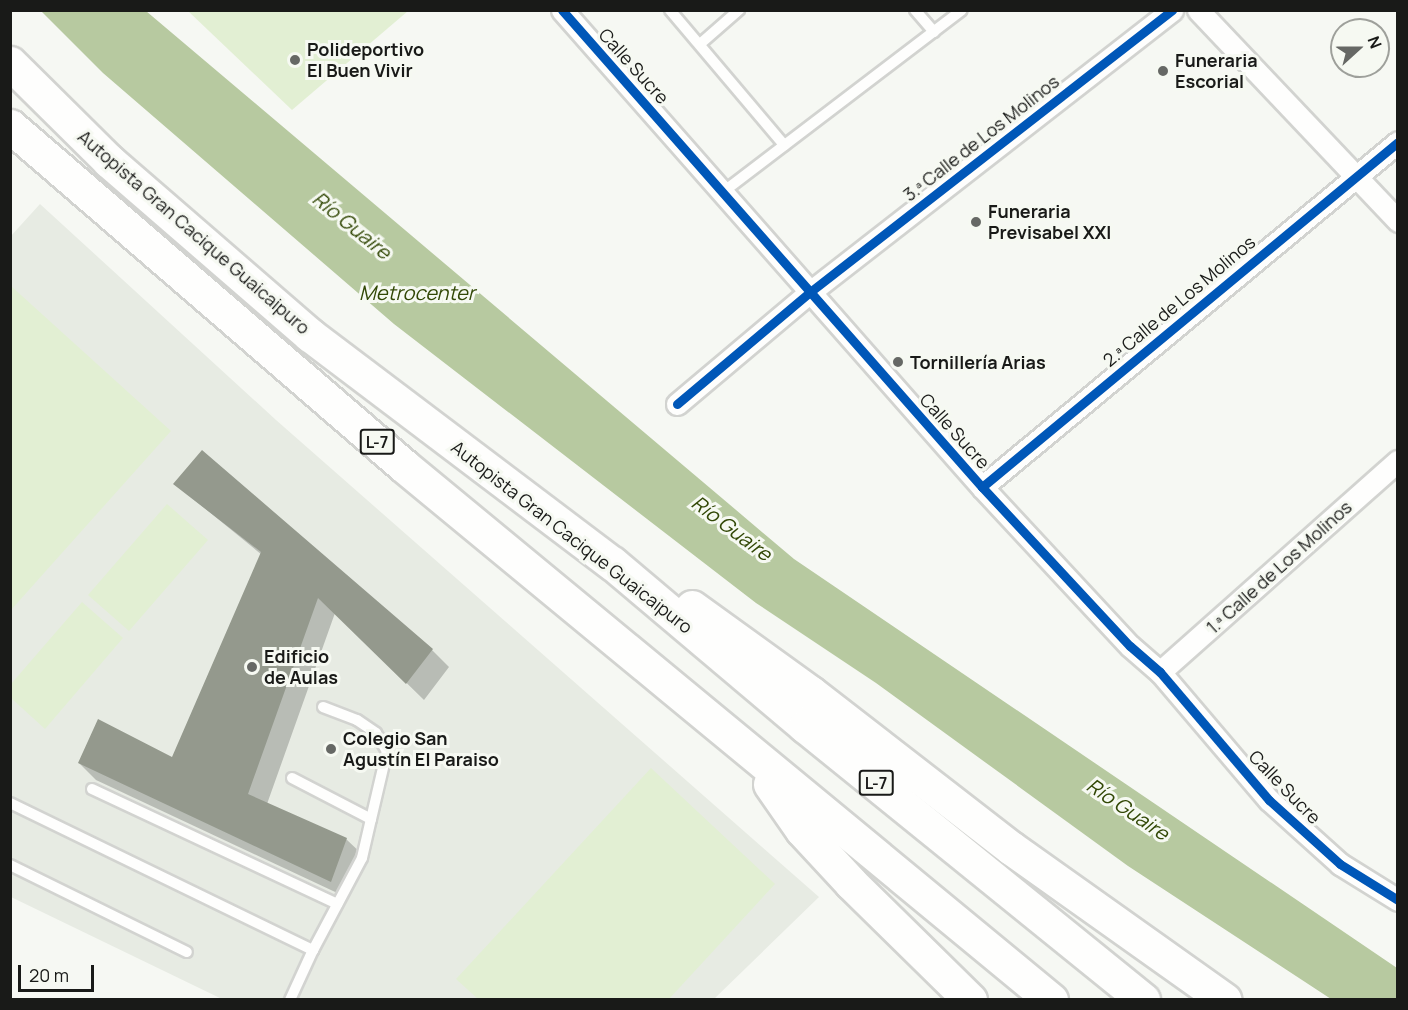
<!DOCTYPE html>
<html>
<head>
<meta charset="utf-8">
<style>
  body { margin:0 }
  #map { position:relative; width:1408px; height:1010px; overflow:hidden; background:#f6f8f3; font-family:Manrope,sans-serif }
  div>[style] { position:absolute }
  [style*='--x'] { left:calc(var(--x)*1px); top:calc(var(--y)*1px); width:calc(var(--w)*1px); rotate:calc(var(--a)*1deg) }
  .built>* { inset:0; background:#e7ebe3 }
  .green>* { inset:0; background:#e2efd3 }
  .water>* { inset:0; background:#b7c9a0 }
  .shadow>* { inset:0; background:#0003 }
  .building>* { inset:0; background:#94998d }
  .roads { filter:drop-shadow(2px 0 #d2d3d0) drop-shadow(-2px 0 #d2d3d0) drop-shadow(0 2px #d2d3d0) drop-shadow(0 -2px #d2d3d0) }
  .service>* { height:10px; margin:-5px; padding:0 5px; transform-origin:5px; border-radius:5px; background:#fefefd }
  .minor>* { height:21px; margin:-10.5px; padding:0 10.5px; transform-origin:10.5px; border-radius:10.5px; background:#fefefd }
  .motorway>* { height:33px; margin:-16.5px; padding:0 16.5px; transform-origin:16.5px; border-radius:16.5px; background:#fefefd }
  .cycleway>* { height:9px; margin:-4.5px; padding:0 4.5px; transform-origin:4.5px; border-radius:4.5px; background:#0057b8 }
  .dots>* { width:16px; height:16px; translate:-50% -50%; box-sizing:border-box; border:3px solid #f6f9f2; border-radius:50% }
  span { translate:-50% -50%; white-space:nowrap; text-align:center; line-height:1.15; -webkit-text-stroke:6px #f6f9f2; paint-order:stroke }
  .shield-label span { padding:2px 4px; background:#f6f9f2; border:2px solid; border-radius:4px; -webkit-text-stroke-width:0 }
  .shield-label { font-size:16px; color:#191a18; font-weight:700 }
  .poi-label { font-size:18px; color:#191a18; font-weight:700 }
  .left { translate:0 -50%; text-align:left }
  .street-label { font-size:18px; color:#191a18 }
  .water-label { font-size:20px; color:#324806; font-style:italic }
  .frame { position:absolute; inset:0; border:12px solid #191a18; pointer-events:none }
  .north { position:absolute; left:1330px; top:18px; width:60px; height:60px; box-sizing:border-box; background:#f6f9f2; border:2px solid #9ea09b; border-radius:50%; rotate:69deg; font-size:16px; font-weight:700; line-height:24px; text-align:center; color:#191a18 }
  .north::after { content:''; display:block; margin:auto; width:21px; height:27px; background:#666865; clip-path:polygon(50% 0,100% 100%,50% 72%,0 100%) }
  .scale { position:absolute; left:18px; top:965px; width:76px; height:27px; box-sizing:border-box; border:3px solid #191a18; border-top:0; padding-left:8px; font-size:18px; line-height:21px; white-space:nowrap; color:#191a18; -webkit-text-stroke:4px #f6f9f2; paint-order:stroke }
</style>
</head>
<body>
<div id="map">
  <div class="built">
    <i style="clip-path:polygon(40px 204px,276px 420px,819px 897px,714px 999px,224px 1000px,11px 897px,10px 237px)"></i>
  </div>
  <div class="green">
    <i style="clip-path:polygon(188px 11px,408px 11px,292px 110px)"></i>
    <i style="clip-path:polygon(11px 286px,171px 431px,11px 610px)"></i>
    <i style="clip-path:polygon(167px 504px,208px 540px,129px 631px,88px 595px)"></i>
    <i style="clip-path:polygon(82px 602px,123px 638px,45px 729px,11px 698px,11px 684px)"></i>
    <i style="clip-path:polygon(651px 768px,775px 884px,669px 999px,478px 999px,456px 979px)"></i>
  </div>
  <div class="water">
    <i style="clip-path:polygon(41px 11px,146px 11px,794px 559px,1397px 968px,1397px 999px,1331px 999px,1128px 866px,876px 683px,756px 603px,394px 324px,103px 73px)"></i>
  </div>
  <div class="shadow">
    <i style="clip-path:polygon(175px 484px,432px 650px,449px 667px,424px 700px,335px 613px,267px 804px,346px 839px,364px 856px,348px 898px,96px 780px,79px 763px,173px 759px,262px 555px)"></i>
  </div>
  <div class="building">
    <i style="clip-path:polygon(202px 450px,433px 649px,406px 684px,318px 598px,248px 794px,347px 838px,331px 882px,78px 763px,98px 719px,172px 757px,261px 552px,173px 484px)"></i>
  </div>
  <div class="roads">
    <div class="service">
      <i style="--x:670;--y:10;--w:177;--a:49.8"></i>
      <i style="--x:915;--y:10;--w:29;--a:49"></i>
      <i style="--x:700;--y:44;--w:52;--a:-41.1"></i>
      <i style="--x:723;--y:192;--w:300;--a:-37.3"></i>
      <i style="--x:323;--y:707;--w:36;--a:21"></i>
      <i style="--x:357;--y:720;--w:23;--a:34"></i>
      <i style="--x:376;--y:733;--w:21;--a:59"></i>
      <i style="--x:387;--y:751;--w:70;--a:103.2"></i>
      <i style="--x:292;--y:778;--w:89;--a:27.4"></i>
      <i style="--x:371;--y:819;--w:40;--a:103"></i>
      <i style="--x:362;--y:858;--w:104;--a:118"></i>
      <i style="--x:92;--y:789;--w:271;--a:25.1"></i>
      <i style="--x:10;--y:803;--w:337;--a:25.9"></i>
      <i style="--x:313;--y:950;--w:55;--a:114.7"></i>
      <i style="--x:10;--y:865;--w:197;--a:26.2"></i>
    </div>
    <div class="minor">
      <i style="--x:562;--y:10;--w:636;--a:48.64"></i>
      <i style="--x:982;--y:487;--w:217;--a:47.1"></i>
      <i style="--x:1130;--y:646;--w:40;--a:41"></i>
      <i style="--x:1160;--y:672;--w:168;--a:49.6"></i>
      <i style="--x:1269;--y:800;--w:96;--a:42"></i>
      <i style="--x:1340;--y:864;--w:68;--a:31.8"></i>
      <i style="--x:1198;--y:10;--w:291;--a:46.5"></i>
      <i style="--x:677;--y:404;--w:174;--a:-40.1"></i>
      <i style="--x:810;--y:292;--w:459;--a:-37.9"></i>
      <i style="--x:982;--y:487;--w:540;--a:-39.67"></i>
      <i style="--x:1160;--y:672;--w:318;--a:-41.6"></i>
    </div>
    <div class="motorway">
      <i style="--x:10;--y:63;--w:139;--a:44.7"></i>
      <i style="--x:109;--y:161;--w:266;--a:40.9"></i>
      <i style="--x:310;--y:335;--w:378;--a:37.1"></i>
      <i style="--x:612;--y:563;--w:253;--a:40.2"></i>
      <i style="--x:805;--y:726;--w:435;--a:39"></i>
      <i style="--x:10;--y:126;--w:520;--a:40.79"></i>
      <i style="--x:404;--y:466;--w:839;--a:39.53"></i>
      <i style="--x:692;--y:607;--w:147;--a:35.9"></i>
      <i style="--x:811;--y:693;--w:253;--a:37.8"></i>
      <i style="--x:1011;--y:848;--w:262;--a:35.4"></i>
      <i style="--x:770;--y:784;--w:56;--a:55.2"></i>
      <i style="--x:802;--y:830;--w:72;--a:47.2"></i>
      <i style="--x:851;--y:883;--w:167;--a:44.5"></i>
    </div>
  </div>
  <div class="cycleway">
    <i style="--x:562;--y:10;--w:636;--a:48.64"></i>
    <i style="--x:982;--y:487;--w:217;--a:47.1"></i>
    <i style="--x:1130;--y:646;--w:40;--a:41"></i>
    <i style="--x:1160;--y:672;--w:168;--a:49.6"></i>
    <i style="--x:1269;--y:800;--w:96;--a:42"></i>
    <i style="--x:1340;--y:864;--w:68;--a:31.8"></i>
    <i style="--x:677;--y:404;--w:174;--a:-40.1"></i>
    <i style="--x:810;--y:292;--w:459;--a:-37.9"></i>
    <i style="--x:982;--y:487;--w:540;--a:-39.67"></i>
  </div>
  <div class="dots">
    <i style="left:295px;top:60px;background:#666865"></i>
    <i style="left:1163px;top:71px;background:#666865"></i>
    <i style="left:976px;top:222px;background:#666865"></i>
    <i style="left:898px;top:362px;background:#666865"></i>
    <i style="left:252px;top:667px;background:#666865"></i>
    <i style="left:331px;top:749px;background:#666865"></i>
  </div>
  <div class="shield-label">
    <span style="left:377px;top:442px">L-7</span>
    <span style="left:876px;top:783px">L-7</span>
  </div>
  <div class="poi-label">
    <span class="left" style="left:307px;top:60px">Polideportivo<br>El Buen Vivir</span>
    <span class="left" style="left:1175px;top:71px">Funeraria<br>Escorial</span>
    <span class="left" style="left:988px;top:222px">Funeraria<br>Previsabel XXI</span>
    <span class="left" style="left:910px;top:362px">Tornillería Arias</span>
    <span class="left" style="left:264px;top:667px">Edificio<br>de Aulas</span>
    <span class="left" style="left:343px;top:749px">Colegio San<br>Agustín El Paraiso</span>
  </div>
  <div class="street-label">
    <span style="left:634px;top:66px;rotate:48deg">Calle Sucre</span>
    <span style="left:981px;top:138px;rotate:-38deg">3.ª Calle de Los Molinos</span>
    <span style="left:194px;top:232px;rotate:41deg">Autopista Gran Cacique Guaicaipuro</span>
    <span style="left:1179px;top:301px;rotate:-40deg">2.ª Calle de Los Molinos</span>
    <span style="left:955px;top:431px;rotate:48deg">Calle Sucre</span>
    <span style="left:572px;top:537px;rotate:38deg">Autopista Gran Cacique Guaicaipuro</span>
    <span style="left:1279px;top:567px;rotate:-42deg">1.ª Calle de Los Molinos</span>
    <span style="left:1285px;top:787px;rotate:46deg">Calle Sucre</span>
  </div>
  <div class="water-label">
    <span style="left:352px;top:225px;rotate:39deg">Río Guaire</span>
    <span style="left:417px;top:292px">Metrocenter</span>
    <span style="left:732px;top:528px;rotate:37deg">Río Guaire</span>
    <span style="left:1128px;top:809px;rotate:34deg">Río Guaire</span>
  </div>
  <div class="frame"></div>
  <div class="north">N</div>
  <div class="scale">20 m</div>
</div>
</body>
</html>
